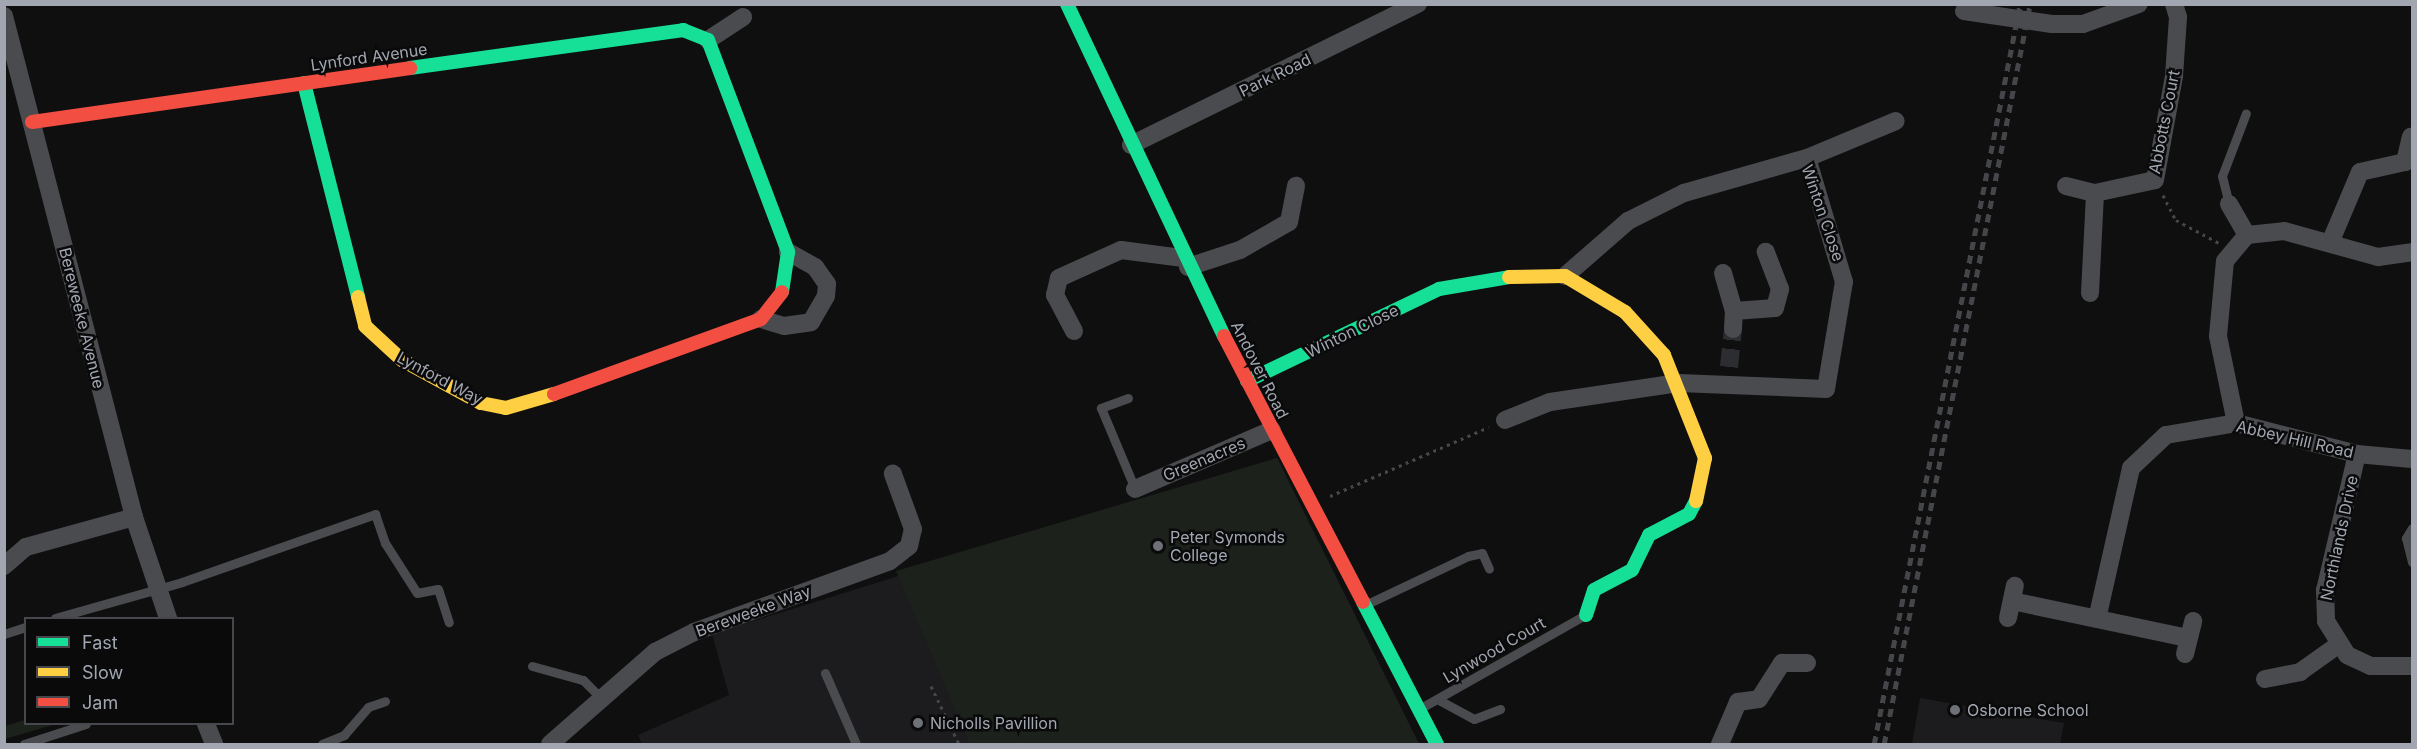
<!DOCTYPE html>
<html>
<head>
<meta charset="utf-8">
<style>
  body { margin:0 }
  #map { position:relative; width:2417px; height:749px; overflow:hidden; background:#0f0f10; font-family:Inter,sans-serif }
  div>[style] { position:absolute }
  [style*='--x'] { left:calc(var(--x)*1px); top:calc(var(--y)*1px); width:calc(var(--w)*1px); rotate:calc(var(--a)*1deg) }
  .built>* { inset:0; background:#1c1c1e }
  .green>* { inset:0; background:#1c211c }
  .street-tunnel>* { height:18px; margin-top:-9px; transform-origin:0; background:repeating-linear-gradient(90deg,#2c2d30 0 18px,transparent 0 27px) }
  .path>* { height:3px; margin-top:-1.5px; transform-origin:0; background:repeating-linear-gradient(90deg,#45474a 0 3px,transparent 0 7.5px) }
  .lane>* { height:9px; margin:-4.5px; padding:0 4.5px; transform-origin:4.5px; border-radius:4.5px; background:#4a4b4e }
  .street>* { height:18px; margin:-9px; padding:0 9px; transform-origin:9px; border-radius:9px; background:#4a4b4e }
  .fast>* { height:14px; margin:-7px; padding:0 7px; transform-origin:7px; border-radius:7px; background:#16e098 }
  .slow>* { height:14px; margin:-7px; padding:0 7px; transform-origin:7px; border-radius:7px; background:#ffcf43 }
  .jam>* { height:14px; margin:-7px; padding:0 7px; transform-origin:7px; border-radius:7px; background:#f24e42 }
  .rail>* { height:4.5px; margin-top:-2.25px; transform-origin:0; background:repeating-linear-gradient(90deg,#454649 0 8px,transparent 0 14px) }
  .street-bridge>* { height:18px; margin:-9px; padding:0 9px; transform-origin:9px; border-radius:9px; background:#4a4b4e }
  .dots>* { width:16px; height:16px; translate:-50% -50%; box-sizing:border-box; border:3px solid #0a0a0b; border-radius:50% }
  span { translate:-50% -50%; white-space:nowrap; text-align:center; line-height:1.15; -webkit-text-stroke:5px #0a0a0b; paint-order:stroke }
  .street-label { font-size:16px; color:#a1a6b0 }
  .poi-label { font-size:16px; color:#a1a6b0 }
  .left { translate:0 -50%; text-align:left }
  .frame { position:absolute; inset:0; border:6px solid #a1a6b0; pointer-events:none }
  .legend { position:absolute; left:24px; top:617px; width:210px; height:108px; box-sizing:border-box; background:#0a0a0b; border:2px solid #46484d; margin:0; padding:8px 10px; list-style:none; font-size:18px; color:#a1a6b0 }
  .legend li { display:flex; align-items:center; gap:12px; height:30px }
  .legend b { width:30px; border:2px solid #46484d }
</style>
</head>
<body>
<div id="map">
  <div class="built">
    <i style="clip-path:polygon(1277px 458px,1419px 744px,642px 744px,638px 735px,729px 695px,712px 634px)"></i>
    <i style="clip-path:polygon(1920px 698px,2064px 723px,2060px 744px,1912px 744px)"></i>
  </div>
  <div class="green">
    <i style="clip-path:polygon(1277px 458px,1419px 744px,970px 744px,896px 571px)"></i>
    <i style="clip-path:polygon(25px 720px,26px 724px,56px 724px,5px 739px,5px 726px)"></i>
  </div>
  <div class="street-tunnel">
    <i style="--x:1729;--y:367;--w:38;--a:-84"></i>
  </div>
  <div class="path">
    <i style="--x:2163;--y:195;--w:28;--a:63"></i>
    <i style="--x:2176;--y:220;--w:49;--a:28.1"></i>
    <i style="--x:1330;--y:496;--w:173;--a:-23.5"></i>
    <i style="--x:931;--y:686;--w:64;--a:64.2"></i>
  </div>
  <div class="lane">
    <i style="--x:2229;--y:204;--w:29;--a:-104"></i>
    <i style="--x:2222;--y:176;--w:67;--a:-69.1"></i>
    <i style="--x:1128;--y:398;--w:29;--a:160"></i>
    <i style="--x:1101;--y:408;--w:88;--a:67.2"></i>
    <i style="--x:2412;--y:528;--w:12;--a:121"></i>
    <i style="--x:2406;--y:538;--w:25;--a:76"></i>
    <i style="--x:1367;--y:604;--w:112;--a:-25.4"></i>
    <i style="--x:1468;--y:556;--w:14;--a:-12"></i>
    <i style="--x:1482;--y:553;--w:17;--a:66"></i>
    <i style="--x:55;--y:618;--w:132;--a:-15.8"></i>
    <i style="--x:182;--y:582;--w:205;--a:-19.4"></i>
    <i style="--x:375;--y:514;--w:31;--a:71"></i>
    <i style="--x:385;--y:543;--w:59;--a:57.4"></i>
    <i style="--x:417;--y:593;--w:21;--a:-11"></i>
    <i style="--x:438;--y:589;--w:35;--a:72"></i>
    <i style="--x:4;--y:634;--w:23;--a:-18"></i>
    <i style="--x:532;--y:666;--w:53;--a:15.4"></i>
    <i style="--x:583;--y:680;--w:27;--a:45"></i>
    <i style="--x:825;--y:673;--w:77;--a:66.4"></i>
    <i style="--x:1437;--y:699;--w:42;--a:28.4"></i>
    <i style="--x:1474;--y:719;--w:28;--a:-21"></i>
    <i style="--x:1419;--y:709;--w:191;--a:-29.5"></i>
    <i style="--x:24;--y:744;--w:65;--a:-17.9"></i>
    <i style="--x:322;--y:744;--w:24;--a:-22"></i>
    <i style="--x:344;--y:735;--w:37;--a:-49"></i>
    <i style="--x:368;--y:707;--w:18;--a:-19"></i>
  </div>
  <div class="street">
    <i style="--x:4;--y:16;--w:518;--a:75.45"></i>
    <i style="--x:134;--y:517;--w:107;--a:71.4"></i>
    <i style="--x:2052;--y:24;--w:31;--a:0"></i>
    <i style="--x:2083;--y:24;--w:59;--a:-19.7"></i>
    <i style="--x:708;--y:40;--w:42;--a:-33.3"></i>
    <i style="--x:1131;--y:145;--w:320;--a:-26.2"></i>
    <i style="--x:2405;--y:162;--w:26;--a:-77"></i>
    <i style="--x:2066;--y:186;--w:30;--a:14"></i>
    <i style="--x:2095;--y:193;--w:61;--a:-12.2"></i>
    <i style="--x:2155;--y:180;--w:106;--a:-79.6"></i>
    <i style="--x:2174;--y:76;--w:59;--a:-86.1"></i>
    <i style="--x:2178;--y:17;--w:14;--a:-107"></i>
    <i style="--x:2229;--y:204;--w:36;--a:60"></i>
    <i style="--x:2330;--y:243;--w:77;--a:-67.1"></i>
    <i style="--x:2360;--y:172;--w:46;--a:-12.5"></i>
    <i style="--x:1188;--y:267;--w:55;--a:-18.1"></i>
    <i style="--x:1240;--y:250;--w:56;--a:-29.7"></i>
    <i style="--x:1289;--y:222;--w:37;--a:-79"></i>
    <i style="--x:1723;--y:273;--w:40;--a:74"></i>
    <i style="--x:1565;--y:276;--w:84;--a:-41.1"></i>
    <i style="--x:1628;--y:221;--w:63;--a:-26.6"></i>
    <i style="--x:1684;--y:193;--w:128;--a:-15.9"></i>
    <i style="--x:1807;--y:158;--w:96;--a:-22.6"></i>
    <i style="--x:2090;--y:293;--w:100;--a:-87.1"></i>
    <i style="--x:761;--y:319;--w:24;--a:17"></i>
    <i style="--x:784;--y:326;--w:27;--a:-8"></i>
    <i style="--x:811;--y:322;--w:30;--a:-60"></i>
    <i style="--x:826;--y:296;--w:12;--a:-85"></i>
    <i style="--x:827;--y:284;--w:21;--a:-125"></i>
    <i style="--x:815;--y:267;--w:31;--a:-151"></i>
    <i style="--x:1733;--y:329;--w:18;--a:-87"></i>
    <i style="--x:1734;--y:311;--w:41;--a:-4.2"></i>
    <i style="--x:1775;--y:308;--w:20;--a:-75"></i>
    <i style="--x:1780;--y:289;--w:40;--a:-111"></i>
    <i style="--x:1074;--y:331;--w:41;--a:-117.8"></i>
    <i style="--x:1055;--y:295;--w:17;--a:-77"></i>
    <i style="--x:1059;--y:278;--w:68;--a:-24.3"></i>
    <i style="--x:1121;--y:250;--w:63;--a:7.4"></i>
    <i style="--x:1505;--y:420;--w:48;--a:-21.8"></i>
    <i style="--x:1550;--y:402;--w:130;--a:-8.4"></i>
    <i style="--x:1679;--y:383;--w:147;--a:2.3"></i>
    <i style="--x:1826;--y:389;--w:109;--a:-80.5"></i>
    <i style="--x:1844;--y:282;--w:129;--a:-106.6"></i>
    <i style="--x:2236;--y:423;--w:89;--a:-101.7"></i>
    <i style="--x:2218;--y:336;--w:75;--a:-84.7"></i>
    <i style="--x:2225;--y:261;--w:34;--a:-50"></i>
    <i style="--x:2247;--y:235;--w:37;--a:-6"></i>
    <i style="--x:2284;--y:231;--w:98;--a:15.5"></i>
    <i style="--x:2378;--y:257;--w:34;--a:-8"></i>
    <i style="--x:2357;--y:454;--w:140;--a:103.2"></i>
    <i style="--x:2325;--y:590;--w:31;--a:88"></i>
    <i style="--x:2326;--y:621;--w:40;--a:58"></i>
    <i style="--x:2347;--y:655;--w:26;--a:25"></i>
    <i style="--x:2371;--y:666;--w:41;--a:0"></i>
    <i style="--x:1135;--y:489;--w:149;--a:-23.3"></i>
    <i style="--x:4;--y:566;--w:29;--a:-41"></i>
    <i style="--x:26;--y:547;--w:112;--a:-15.5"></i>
    <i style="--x:2012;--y:601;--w:180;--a:11.9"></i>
    <i style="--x:2008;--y:618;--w:33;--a:-78"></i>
    <i style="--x:2097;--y:619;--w:155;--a:-77.3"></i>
    <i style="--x:2131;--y:468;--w:48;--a:-43.3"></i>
    <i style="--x:2166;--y:435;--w:71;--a:-9.7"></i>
    <i style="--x:2236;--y:423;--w:125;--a:14.4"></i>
    <i style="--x:2357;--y:454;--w:55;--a:5.2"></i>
    <i style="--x:2185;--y:654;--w:34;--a:-76"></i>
    <i style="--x:2265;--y:679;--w:36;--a:-11"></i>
    <i style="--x:2300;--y:672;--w:47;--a:-35.4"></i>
    <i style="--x:206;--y:724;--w:22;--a:68"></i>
    <i style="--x:550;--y:744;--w:140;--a:-41.2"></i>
    <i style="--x:655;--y:652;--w:44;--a:-27.1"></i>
    <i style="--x:694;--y:632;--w:208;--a:-19.9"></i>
    <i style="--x:890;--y:561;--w:24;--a:-38"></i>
    <i style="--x:909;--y:546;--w:17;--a:-77"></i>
    <i style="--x:913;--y:529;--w:59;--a:-110"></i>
    <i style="--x:1720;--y:744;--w:46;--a:-66.8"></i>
    <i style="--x:1738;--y:702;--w:21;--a:-8"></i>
    <i style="--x:1759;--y:699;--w:43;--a:-57.4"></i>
    <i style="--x:1782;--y:663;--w:25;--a:0"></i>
  </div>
  <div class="fast">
    <i style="--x:1067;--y:4;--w:367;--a:64.7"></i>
    <i style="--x:410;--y:68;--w:276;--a:-7.9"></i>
    <i style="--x:683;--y:30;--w:27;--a:22"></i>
    <i style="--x:708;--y:40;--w:227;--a:69.3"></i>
    <i style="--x:788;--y:252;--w:40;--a:98.5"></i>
    <i style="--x:304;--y:83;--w:221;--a:75.8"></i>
    <i style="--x:1247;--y:381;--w:213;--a:-25.6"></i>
    <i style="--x:1439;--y:289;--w:71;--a:-9.7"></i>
    <i style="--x:1363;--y:602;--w:160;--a:62.5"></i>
    <i style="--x:1586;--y:615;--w:26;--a:-72"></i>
    <i style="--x:1594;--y:590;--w:43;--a:-27.8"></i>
    <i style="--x:1632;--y:570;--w:39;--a:-64"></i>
    <i style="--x:1649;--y:535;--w:45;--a:-27.7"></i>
    <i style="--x:1689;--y:514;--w:15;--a:-62"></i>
  </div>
  <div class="slow">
    <i style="--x:1509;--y:277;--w:56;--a:-1"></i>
    <i style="--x:1565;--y:276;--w:70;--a:31"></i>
    <i style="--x:1625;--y:312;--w:58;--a:47.8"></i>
    <i style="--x:1664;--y:355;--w:111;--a:68.3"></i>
    <i style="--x:1705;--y:458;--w:44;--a:101.8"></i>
    <i style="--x:358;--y:297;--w:30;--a:76"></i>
    <i style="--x:365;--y:326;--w:50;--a:42.6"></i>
    <i style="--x:402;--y:360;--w:90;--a:28.6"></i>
    <i style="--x:481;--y:403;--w:25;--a:11"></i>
    <i style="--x:506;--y:408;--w:50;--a:-16.3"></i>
  </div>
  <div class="jam">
    <i style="--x:32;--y:122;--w:382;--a:-8.1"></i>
    <i style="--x:1224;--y:336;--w:300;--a:62.4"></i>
    <i style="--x:554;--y:394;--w:220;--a:-19.9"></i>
    <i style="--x:761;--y:319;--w:34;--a:-52"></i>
  </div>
  <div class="rail">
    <i style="--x:1874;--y:744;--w:754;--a:-78.84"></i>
    <i style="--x:1884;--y:744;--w:754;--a:-78.84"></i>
  </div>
  <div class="street-bridge">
    <i style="--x:1964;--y:11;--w:89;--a:8.4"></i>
  </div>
  <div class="dots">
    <i style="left:1158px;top:546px;background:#6e7178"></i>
    <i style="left:1955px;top:710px;background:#6e7178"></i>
    <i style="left:918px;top:723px;background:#6e7178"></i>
  </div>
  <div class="street-label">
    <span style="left:369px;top:57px;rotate:-8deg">Lynford Avenue</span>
    <span style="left:1275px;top:75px;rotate:-26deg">Park Road</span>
    <span style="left:2164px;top:122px;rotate:-79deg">Abbotts Court</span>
    <span style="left:1823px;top:213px;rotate:71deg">Winton Close</span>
    <span style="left:82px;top:318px;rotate:76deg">Bereweeke Avenue</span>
    <span style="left:1352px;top:331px;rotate:-26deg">Winton Close</span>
    <span style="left:1260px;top:370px;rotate:63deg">Andover Road</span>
    <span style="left:440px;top:378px;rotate:28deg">Lynford Way</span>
    <span style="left:2295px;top:439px;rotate:13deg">Abbey Hill Road</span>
    <span style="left:1204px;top:459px;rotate:-23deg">Greenacres</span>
    <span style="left:2339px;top:538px;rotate:-78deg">Northlands Drive</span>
    <span style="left:753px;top:611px;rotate:-20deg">Bereweeke Way</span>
    <span style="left:1494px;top:650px;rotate:-30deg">Lynwood Court</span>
  </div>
  <div class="poi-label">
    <span class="left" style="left:1170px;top:546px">Peter Symonds<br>College</span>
    <span class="left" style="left:1967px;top:710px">Osborne School</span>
    <span class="left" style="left:930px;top:723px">Nicholls Pavillion</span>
  </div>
  <div class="frame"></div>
  <ul class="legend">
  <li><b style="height:8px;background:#16e098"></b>Fast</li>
  <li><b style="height:8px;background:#ffcf43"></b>Slow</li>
  <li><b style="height:8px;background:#f24e42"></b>Jam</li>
  </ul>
</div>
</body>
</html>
